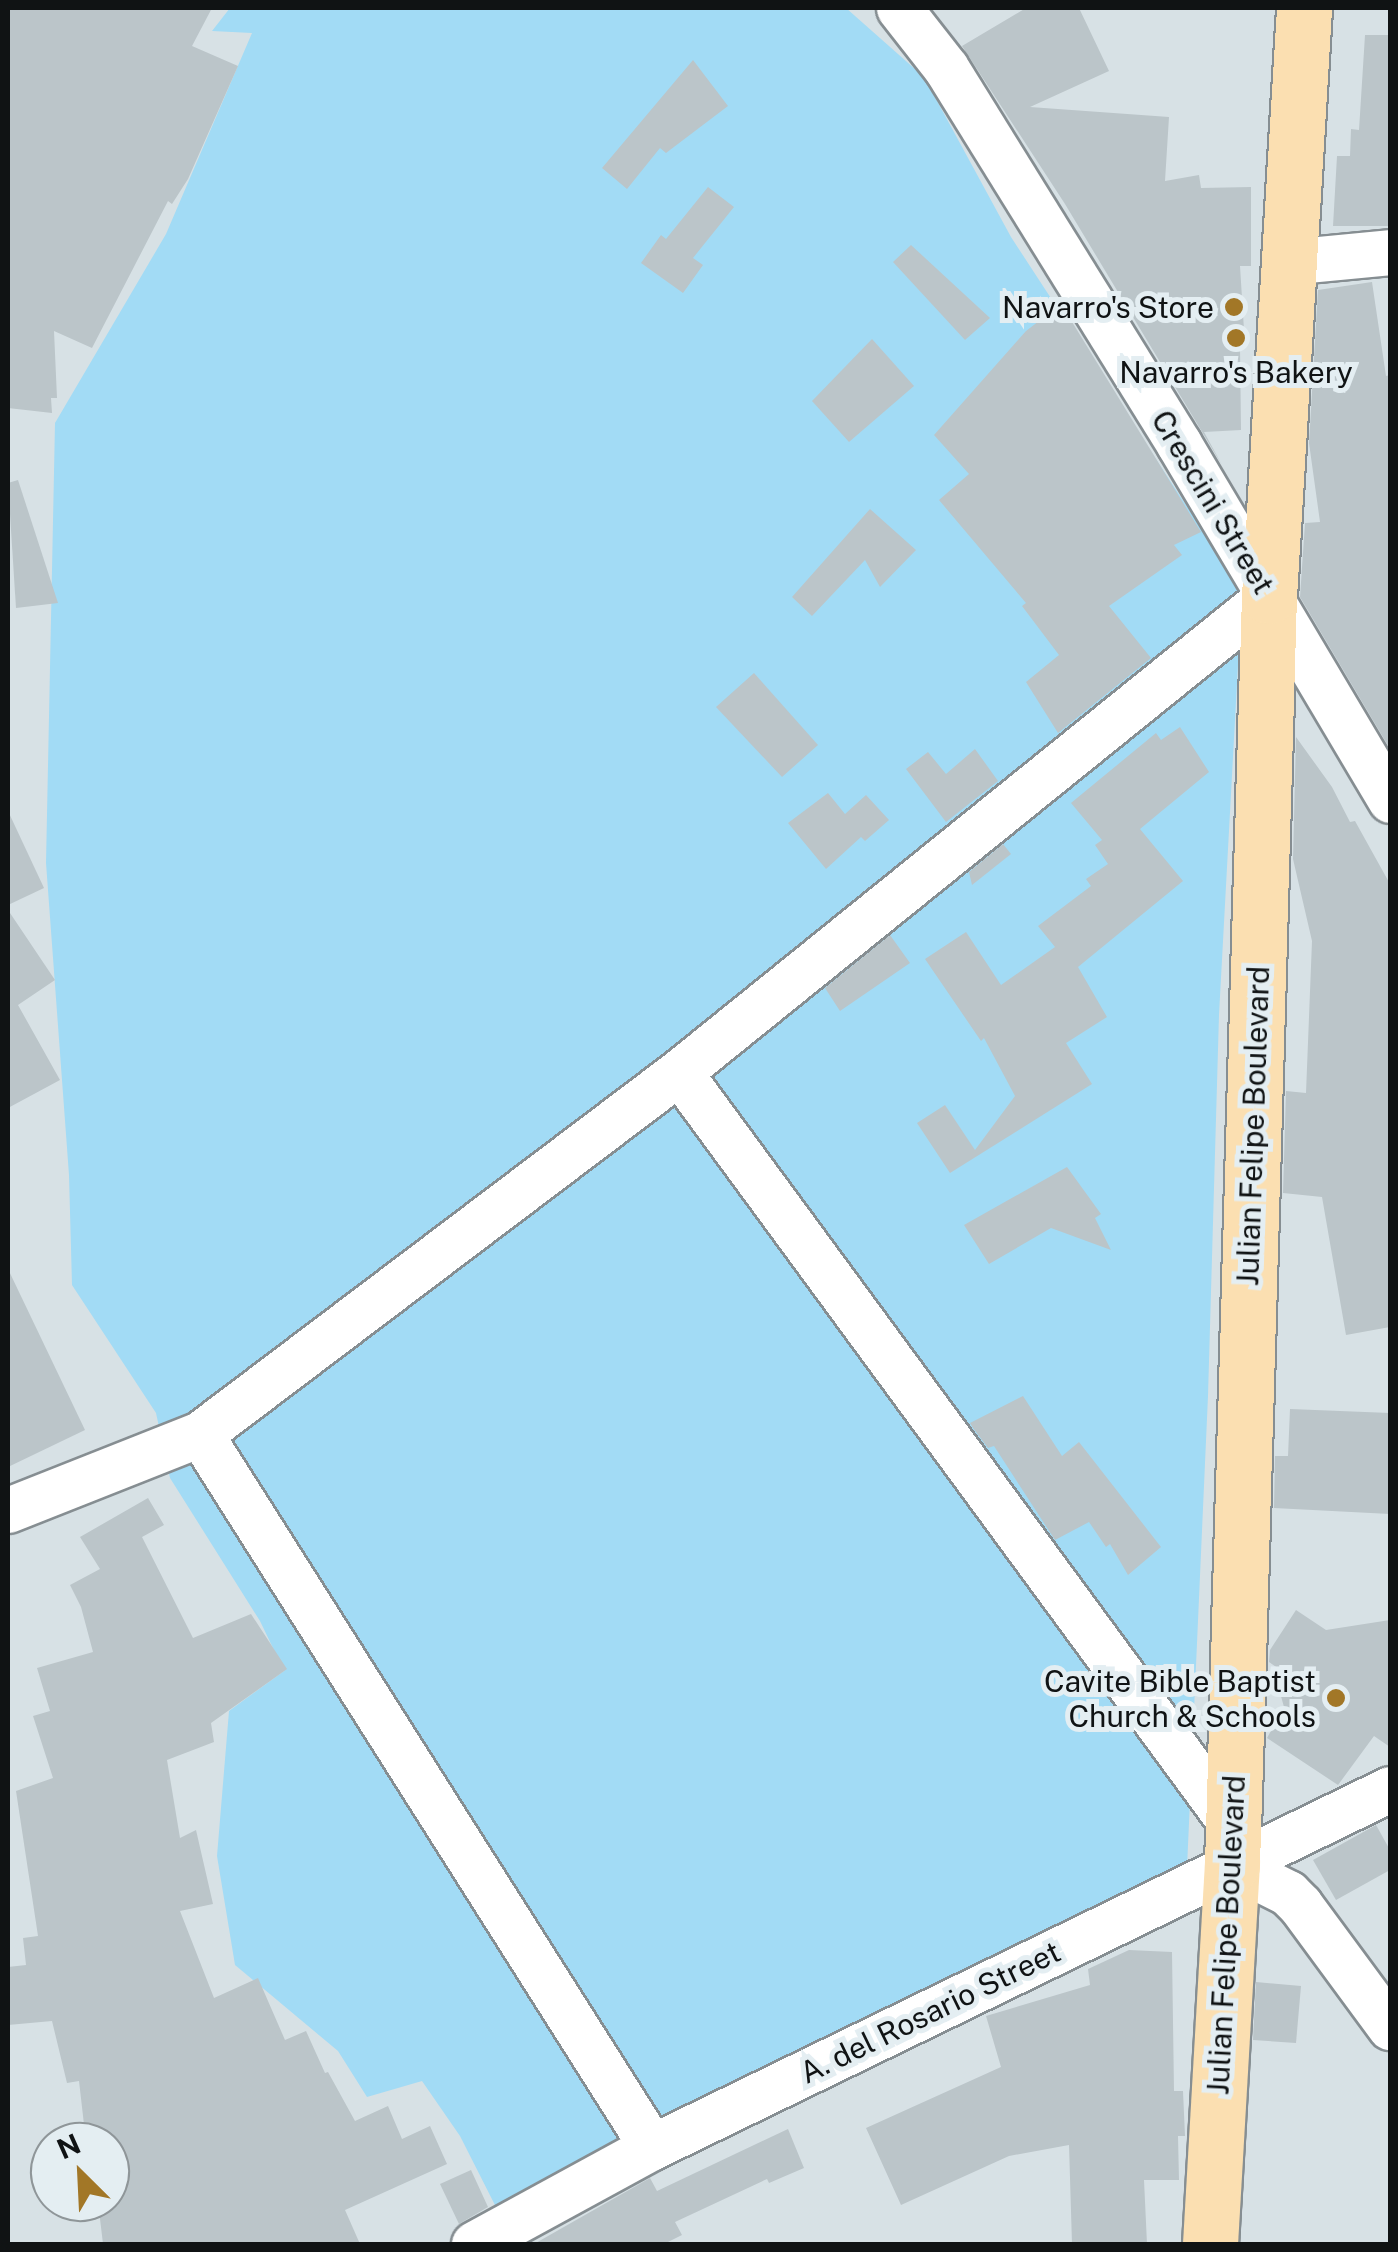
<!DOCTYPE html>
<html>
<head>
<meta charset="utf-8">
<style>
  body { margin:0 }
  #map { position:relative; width:1398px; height:2252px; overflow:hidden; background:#d7e1e5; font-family:"Public Sans",sans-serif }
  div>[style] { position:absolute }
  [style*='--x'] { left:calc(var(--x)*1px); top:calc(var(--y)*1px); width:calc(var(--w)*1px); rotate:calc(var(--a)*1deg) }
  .green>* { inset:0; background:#a2dbf5 }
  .building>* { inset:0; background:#bbc5c9 }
  .roads { filter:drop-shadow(2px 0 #868e92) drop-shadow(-2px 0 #868e92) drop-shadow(0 2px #868e92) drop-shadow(0 -2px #868e92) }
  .minor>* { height:45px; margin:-22.5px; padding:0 22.5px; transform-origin:22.5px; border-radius:22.5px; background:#fff }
  .major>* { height:55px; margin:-27.5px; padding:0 27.5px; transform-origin:27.5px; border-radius:27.5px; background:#fbdfb1 }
  .dots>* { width:28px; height:28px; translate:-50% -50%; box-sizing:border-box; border:5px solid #e4eef2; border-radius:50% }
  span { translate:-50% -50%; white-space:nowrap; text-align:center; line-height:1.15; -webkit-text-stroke:10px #e4eef2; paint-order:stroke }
  .poi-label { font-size:30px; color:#101314 }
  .right { translate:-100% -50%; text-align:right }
  .street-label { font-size:30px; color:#101314 }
  .frame { position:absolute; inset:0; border:10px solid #101314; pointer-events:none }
  .north { position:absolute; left:30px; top:2122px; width:100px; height:100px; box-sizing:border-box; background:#e4eef2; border:2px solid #8f9699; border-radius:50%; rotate:336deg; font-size:28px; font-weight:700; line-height:40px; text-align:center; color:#101314 }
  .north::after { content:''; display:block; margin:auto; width:35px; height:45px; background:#a27727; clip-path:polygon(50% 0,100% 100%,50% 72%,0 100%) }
</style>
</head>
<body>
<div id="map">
  <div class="green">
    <i style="clip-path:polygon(230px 8px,846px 8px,924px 77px,1011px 237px,1242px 591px,1219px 1015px,1208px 1396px,1187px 1868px,499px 2213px,460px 2136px,422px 2081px,367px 2097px,338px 2051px,235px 1965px,217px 1856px,229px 1711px,284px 1671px,260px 1621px,170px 1478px,156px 1413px,72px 1285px,69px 1175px,46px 863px,55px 423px,166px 234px,252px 33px,212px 31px)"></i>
  </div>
  <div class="building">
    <i style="clip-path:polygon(8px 8px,212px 8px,192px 46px,238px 66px,188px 179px,172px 204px,168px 201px,92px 348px,54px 331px,57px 398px,51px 398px,52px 413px,8px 408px)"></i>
    <i style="clip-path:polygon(1026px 8px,1079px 8px,1109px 71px,1030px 107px,1169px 117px,1165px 181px,1199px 175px,1201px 188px,1251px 187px,1251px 266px,1240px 266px,1245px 346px,1240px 347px,1241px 430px,1204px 432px,1222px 465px,1065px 204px,962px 46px)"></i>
    <i style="clip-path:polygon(1365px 35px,1390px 35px,1390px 226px,1333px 226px,1337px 156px,1350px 156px,1351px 129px,1359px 130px)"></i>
    <i style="clip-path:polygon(693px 60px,728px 106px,666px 153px,660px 148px,627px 189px,602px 168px)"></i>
    <i style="clip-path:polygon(708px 187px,734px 207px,693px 258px,703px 265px,683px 293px,641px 263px,661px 235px,666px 239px)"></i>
    <i style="clip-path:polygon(911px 245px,990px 318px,965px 340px,893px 262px)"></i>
    <i style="clip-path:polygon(1372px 282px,1386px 376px,1390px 375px,1390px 749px,1300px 597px,1305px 523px,1320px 522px,1309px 443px,1318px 290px)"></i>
    <i style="clip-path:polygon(1061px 304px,1201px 532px,1174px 545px,1182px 555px,1109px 606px,1151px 658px,1058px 733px,1026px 682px,1059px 655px,1022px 606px,1026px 603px,939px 500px,969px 474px,934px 435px,1026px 331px)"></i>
    <i style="clip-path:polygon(872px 339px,914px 386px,849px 442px,812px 401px)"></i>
    <i style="clip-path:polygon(18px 480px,58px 603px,16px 608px,8px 483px)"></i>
    <i style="clip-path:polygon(870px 509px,916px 550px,880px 587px,865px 560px,812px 616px,792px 597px)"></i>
    <i style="clip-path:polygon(754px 673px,818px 745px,782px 777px,716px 707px)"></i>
    <i style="clip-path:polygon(1180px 727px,1209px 772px,1140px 829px,1183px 881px,1078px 967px,1107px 1017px,1066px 1043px,1092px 1084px,950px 1173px,917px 1123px,945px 1105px,975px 1150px,1015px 1096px,984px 1038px,981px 1041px,925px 959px,966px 932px,1001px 985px,1055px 947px,1038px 926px,1091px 886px,1086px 879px,1108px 864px,1095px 845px,1102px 840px,1071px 803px,1156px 733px,1161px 740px)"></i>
    <i style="clip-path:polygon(1296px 737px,1332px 787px,1350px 822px,1355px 821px,1390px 884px,1390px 1327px,1346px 1335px,1322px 1197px,1283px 1193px,1286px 1091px,1306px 1093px,1312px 941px,1293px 859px)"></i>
    <i style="clip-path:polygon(975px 749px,998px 781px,946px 822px,906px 769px,928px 752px,946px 774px)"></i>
    <i style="clip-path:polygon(828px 793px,845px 814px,866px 795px,889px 820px,865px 841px,861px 837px,826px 869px,788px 823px)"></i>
    <i style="clip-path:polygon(8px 811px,44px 888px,8px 905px)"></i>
    <i style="clip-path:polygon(1003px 844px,1011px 854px,972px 885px,969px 872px)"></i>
    <i style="clip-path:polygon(8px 910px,55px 980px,18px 1005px,60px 1080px,8px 1108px)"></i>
    <i style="clip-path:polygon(890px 935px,910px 963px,840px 1011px,825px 988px)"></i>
    <i style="clip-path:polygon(1067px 1167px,1101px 1214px,1095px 1218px,1111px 1250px,1051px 1228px,989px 1264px,964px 1225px)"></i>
    <i style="clip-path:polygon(8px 1269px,85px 1430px,8px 1467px)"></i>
    <i style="clip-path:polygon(1023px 1396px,1062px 1456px,1079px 1442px,1161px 1547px,1128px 1575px,1110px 1544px,1106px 1547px,1089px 1522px,1055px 1540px,994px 1446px,988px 1448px,973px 1428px,970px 1423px)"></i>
    <i style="clip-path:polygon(1290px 1409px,1390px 1413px,1390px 1514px,1274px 1508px,1275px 1456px,1288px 1456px)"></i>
    <i style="clip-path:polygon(148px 1498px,164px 1525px,142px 1537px,193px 1638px,251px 1614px,287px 1669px,211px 1723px,214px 1742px,167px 1760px,180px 1838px,196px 1830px,213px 1904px,180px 1911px,214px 1998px,258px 1978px,285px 2040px,306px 2031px,325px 2073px,328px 2072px,355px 2121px,388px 2106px,402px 2139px,430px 2126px,447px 2164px,345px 2210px,360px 2244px,103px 2244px,98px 2202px,110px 2202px,110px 2142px,86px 2142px,79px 2081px,67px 2083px,52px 2021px,8px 2025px,8px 1967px,26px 1965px,23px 1938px,38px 1936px,16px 1791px,53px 1778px,33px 1716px,50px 1711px,37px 1668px,93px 1652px,81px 1607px,70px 1585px,100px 1569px,80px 1537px)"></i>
    <i style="clip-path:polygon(1296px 1610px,1326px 1630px,1390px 1620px,1390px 1747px,1374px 1736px,1338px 1785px,1267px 1738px,1284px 1707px,1279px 1689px,1288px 1675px,1269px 1662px,1270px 1650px)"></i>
    <i style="clip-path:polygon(1376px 1825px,1390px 1850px,1390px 1870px,1336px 1900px,1313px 1860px)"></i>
    <i style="clip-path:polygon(1129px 1950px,1172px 1952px,1174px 2091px,1183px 2091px,1185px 2136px,1178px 2136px,1179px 2180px,1144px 2180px,1147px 2244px,1072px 2244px,1069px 2145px,1009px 2156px,901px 2205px,866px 2128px,1001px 2067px,986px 2016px,1090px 1985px,1088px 1969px)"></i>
    <i style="clip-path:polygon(1256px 1982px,1301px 1986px,1296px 2043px,1253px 2040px)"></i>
    <i style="clip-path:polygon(788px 2129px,804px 2168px,769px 2183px,767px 2179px,675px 2222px,682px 2235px,664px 2244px,534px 2244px,650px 2178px,657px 2191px)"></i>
    <i style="clip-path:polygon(471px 2170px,488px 2207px,459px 2224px,440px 2184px)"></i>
  </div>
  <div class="roads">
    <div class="minor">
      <i style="--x:899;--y:8;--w:76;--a:51.9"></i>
      <i style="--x:946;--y:68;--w:442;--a:58.2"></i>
      <i style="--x:1179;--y:444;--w:414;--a:59.3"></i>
      <i style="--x:1287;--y:262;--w:103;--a:-5.5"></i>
      <i style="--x:679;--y:1072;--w:936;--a:53.69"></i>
      <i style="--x:200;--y:1434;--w:844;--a:57.63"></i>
      <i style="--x:8;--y:1510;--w:206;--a:-21.6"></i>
      <i style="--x:200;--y:1434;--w:600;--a:-37.08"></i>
      <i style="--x:679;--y:1072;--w:758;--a:-38.9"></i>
      <i style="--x:1232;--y:1865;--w:63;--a:26.6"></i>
      <i style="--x:1288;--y:1893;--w:17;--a:45"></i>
      <i style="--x:1300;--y:1905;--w:152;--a:53.6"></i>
      <i style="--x:474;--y:2244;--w:203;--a:-28.6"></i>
      <i style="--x:652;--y:2147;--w:820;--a:-25.88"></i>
    </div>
    <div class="major">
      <i style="--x:1210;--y:2244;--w:380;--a:-86.7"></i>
      <i style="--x:1232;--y:1865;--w:1270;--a:-88.33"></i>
      <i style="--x:1269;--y:596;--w:589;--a:-86.59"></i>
    </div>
  </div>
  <div class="dots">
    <i style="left:1234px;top:307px;background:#a27727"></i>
    <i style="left:1236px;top:338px;background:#a27727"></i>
    <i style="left:1336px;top:1698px;background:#a27727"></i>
  </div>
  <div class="poi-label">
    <span class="right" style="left:1214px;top:307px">Navarro's Store</span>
    <span style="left:1236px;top:372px">Navarro's Bakery</span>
    <span class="right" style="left:1316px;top:1698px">Cavite Bible Baptist<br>Church &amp; Schools</span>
  </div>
  <div class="street-label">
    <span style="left:1213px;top:502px;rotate:59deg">Crescini Street</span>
    <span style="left:1253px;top:1126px;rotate:-88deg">Julian Felipe Boulevard</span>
    <span style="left:1226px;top:1935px;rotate:-87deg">Julian Felipe Boulevard</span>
    <span style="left:930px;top:2012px;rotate:-26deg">A. del Rosario Street</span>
  </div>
  <div class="frame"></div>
  <div class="north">N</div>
</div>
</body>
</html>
